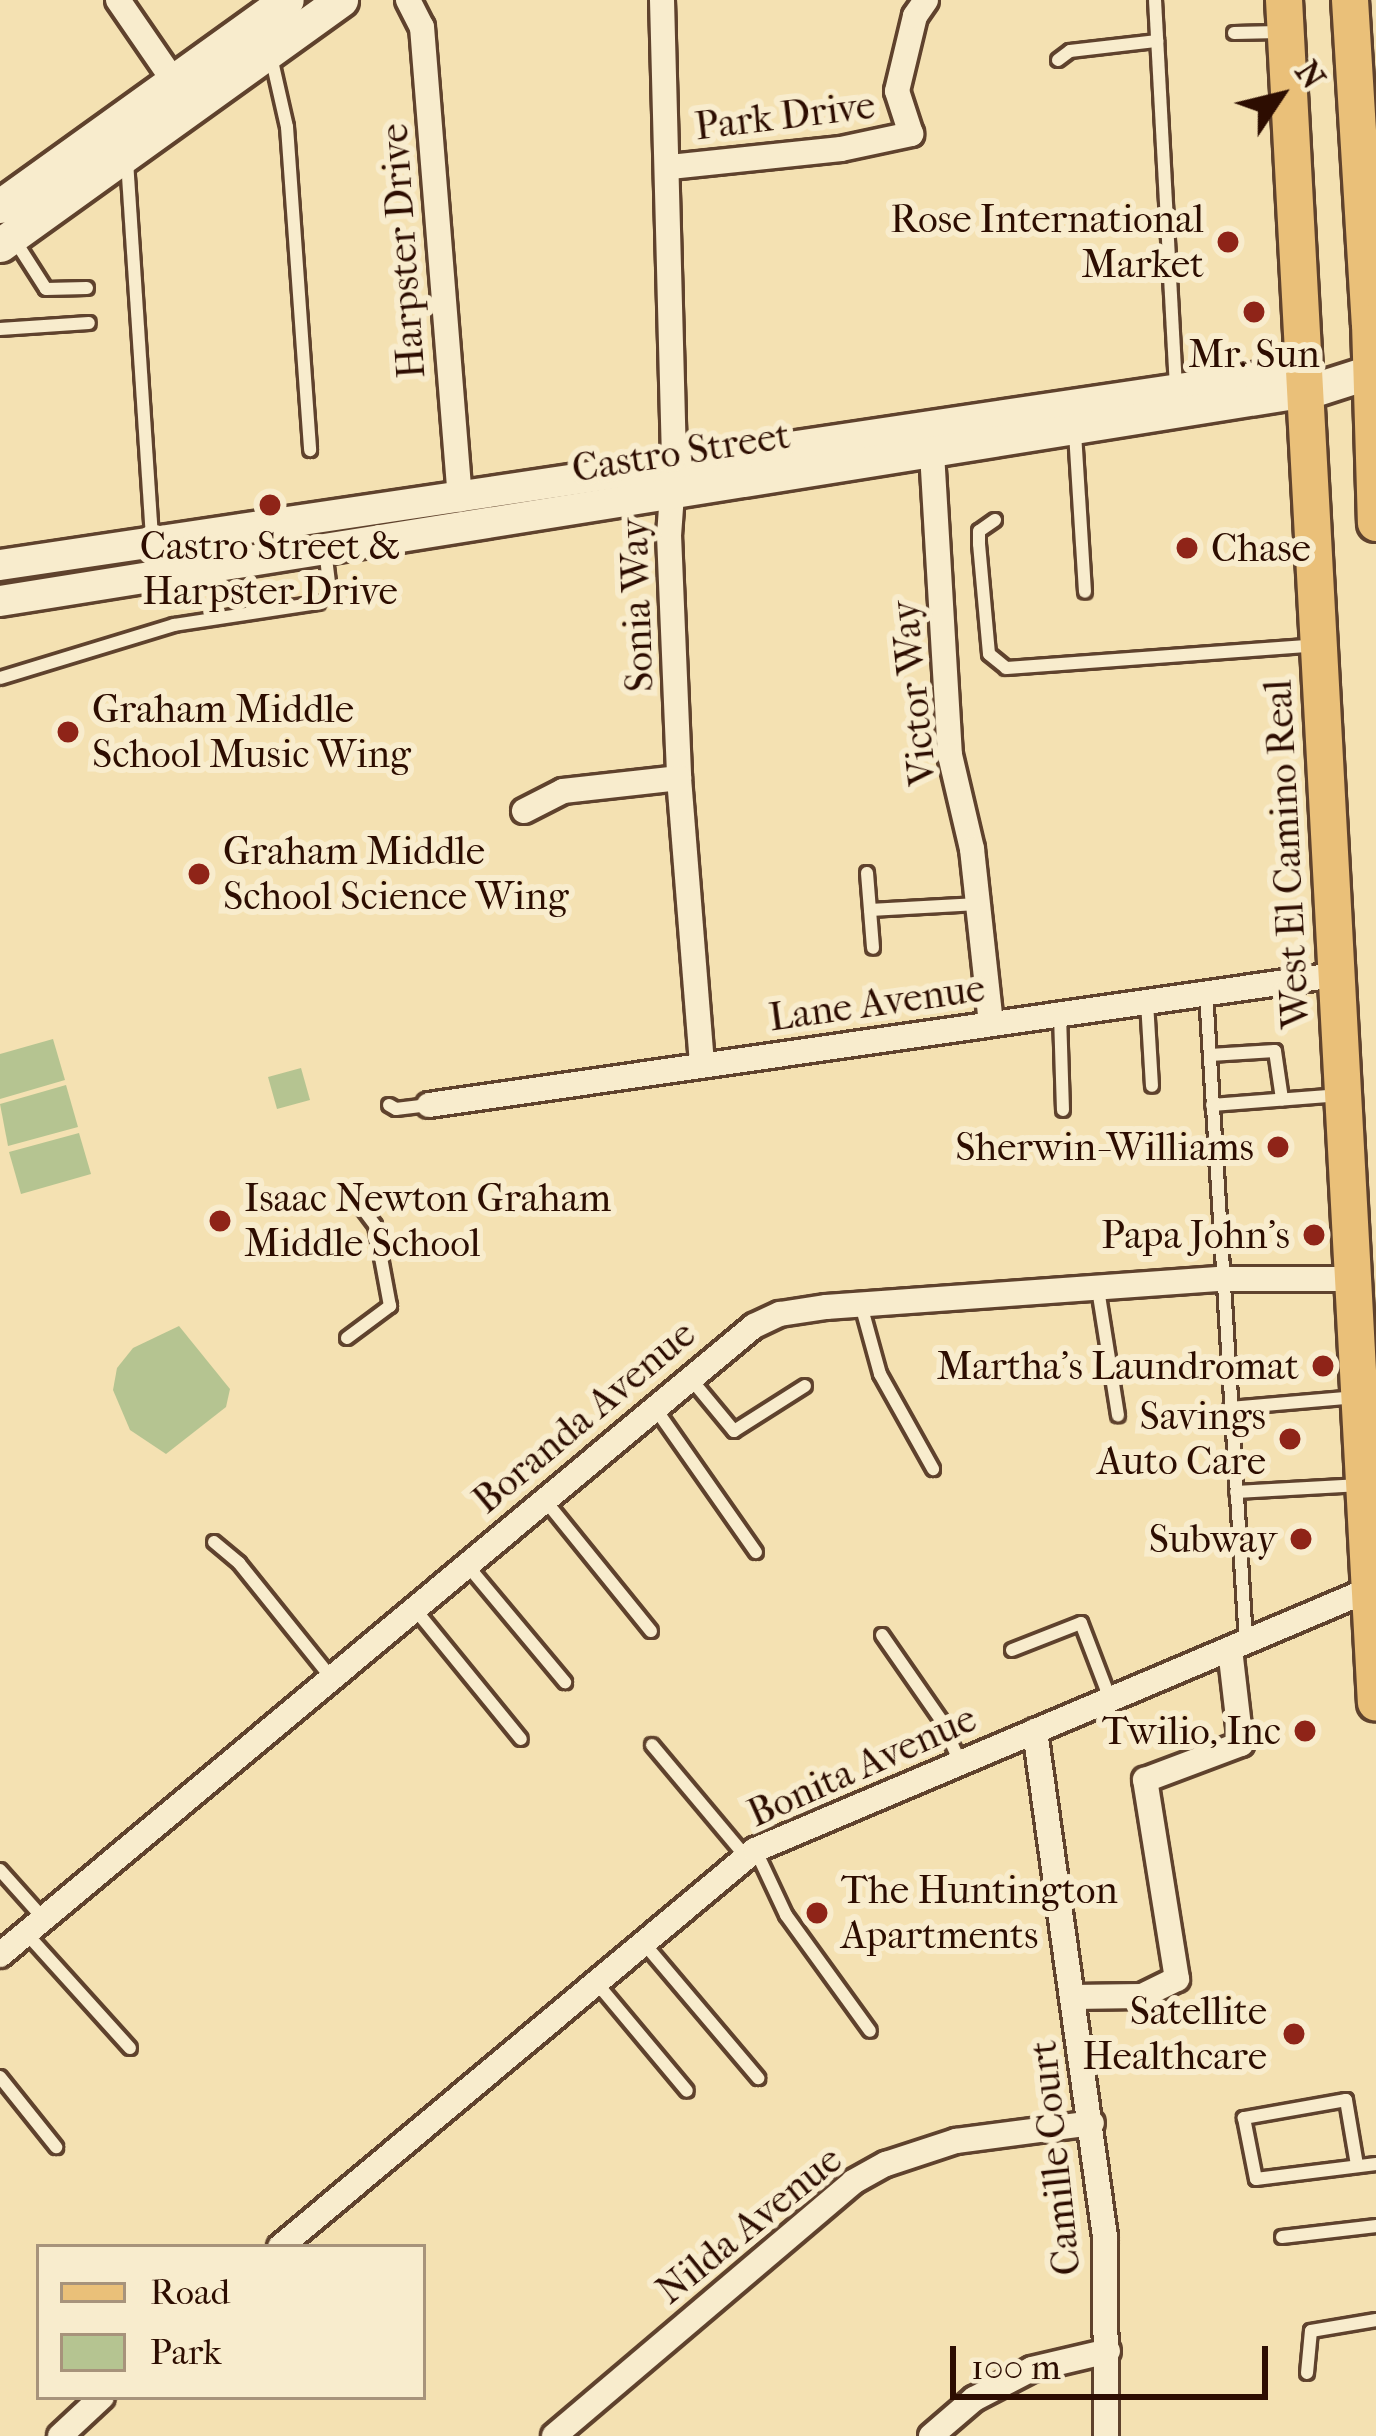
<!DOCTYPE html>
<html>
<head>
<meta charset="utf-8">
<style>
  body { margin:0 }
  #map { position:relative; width:1376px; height:2436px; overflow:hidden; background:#f4e1b2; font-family:"IM FELL French Canon",serif }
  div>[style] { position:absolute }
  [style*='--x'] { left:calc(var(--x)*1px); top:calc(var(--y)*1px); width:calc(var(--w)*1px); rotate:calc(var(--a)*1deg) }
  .green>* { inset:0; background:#b5c491 }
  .roads { filter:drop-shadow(3px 0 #5f422d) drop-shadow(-3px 0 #5f422d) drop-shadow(0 3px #5f422d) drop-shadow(0 -3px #5f422d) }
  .service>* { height:12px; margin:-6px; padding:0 6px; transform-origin:6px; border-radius:6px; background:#f8eccd }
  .minor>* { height:24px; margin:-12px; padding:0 12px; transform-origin:12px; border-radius:12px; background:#f8eccd }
  .tertiary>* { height:30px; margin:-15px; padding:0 15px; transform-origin:15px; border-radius:15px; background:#f8eccd }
  .secondary>* { height:33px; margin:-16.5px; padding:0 16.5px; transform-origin:16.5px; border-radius:16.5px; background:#f8eccd }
  .primary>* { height:36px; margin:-18px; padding:0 18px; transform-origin:18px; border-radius:18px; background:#eac079 }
  .dots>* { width:33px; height:33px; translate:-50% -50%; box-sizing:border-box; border:6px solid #f8eccd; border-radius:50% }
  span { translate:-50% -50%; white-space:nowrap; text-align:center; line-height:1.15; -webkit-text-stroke:12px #f8eccd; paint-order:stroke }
  .street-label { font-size:39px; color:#2d0d01 }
  .poi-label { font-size:39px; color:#2d0d01 }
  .right { translate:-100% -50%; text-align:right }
  .left { translate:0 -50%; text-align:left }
  .legend { position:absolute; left:36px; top:2244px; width:390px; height:156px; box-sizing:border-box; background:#f8eccd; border:3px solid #a7937b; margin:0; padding:15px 21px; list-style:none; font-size:36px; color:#2d0d01 }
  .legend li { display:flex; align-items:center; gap:24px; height:60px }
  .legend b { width:60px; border:3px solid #a7937b }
  .north { position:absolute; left:1220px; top:36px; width:120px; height:120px; -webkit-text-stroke:9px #f8eccd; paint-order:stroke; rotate:55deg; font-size:33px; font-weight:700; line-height:48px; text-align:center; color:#2d0d01 }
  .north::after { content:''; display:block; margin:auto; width:42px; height:54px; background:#2d0d01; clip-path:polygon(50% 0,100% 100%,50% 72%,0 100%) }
  .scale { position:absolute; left:950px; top:2346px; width:318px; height:54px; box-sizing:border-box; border:6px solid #2d0d01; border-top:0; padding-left:15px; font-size:36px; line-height:42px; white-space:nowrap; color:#2d0d01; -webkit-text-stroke:9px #f8eccd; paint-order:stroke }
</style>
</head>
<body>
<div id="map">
  <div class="green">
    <i style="clip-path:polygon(53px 1039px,65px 1080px,0 1099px,0 1054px)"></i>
    <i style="clip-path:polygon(301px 1068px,310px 1100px,277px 1109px,268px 1077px)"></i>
    <i style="clip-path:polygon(66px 1085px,78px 1127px,8px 1146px,0 1104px)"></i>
    <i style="clip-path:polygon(79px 1133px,91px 1174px,21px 1194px,9px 1152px)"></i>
    <i style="clip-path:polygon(179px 1326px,230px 1389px,226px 1407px,166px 1454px,130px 1430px,113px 1390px,117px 1368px,133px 1348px)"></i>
  </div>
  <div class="roads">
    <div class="service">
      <i style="--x:1155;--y:0;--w:387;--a:86.9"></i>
      <i style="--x:1234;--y:33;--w:45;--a:-1.3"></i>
      <i style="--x:270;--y:52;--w:77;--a:77.2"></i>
      <i style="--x:287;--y:127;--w:324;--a:85.9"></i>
      <i style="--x:1058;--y:60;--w:15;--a:-37"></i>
      <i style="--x:1070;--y:51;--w:88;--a:-6.6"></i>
      <i style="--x:127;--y:161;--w:382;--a:86.2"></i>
      <i style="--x:14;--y:239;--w:59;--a:57.4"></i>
      <i style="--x:46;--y:289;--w:41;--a:-1.4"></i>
      <i style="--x:0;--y:329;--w:89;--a:-3.9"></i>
      <i style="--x:1075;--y:433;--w:159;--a:86.4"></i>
      <i style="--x:995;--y:520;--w:19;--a:145"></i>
      <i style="--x:979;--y:531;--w:13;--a:90"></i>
      <i style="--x:979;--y:544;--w:110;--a:84.8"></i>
      <i style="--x:989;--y:654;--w:22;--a:39"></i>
      <i style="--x:1006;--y:668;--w:312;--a:-4.2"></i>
      <i style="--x:325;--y:550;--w:41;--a:83"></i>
      <i style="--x:0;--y:678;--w:182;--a:-16.9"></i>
      <i style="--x:174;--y:625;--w:146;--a:-8.7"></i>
      <i style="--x:867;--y:873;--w:75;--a:85.4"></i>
      <i style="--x:870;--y:910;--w:108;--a:-3.2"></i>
      <i style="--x:1206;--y:993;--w:649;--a:86.47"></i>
      <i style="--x:1147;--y:1002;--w:84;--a:86.6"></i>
      <i style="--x:1060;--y:1015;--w:95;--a:88.2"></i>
      <i style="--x:1210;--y:1055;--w:65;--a:-3.5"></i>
      <i style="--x:1275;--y:1051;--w:49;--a:81.7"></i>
      <i style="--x:389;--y:1105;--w:8;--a:30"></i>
      <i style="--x:396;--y:1109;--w:33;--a:-7"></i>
      <i style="--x:1212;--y:1105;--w:129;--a:-4.4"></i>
      <i style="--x:1098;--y:1289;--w:128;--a:81"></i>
      <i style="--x:861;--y:1305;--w:72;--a:74.6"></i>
      <i style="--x:880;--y:1374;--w:109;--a:60.8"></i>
      <i style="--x:347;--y:1338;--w:54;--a:-36.7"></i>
      <i style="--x:390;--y:1306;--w:82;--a:-100.5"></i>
      <i style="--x:375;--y:1225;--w:36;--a:-127"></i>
      <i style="--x:690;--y:1378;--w:69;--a:50.3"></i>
      <i style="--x:734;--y:1431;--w:84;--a:-32.4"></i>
      <i style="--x:655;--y:1408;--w:176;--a:55"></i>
      <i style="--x:1230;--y:1408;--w:127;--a:-5"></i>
      <i style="--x:1236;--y:1492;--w:125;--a:-3.2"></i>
      <i style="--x:544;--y:1499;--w:170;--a:51"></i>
      <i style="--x:214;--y:1542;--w:33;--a:40"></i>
      <i style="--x:239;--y:1563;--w:145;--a:51.2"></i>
      <i style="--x:467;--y:1565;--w:153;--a:50.1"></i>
      <i style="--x:414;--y:1608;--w:169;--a:50.8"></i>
      <i style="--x:882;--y:1635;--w:103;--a:55.2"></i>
      <i style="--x:941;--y:1720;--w:46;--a:65.7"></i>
      <i style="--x:1012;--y:1650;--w:74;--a:-21.4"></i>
      <i style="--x:1081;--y:1623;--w:81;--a:69.1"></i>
      <i style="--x:652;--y:1745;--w:146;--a:50"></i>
      <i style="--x:756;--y:1851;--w:71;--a:64.9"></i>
      <i style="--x:786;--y:1915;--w:143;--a:54.1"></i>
      <i style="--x:0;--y:1870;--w:64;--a:48.1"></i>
      <i style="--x:26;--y:1933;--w:155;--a:47.9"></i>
      <i style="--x:642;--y:1941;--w:180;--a:49.7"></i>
      <i style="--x:595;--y:1981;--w:143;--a:50.1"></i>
      <i style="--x:0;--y:2077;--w:90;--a:51.3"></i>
      <i style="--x:1357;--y:2165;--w:66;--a:-99.6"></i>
      <i style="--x:1346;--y:2100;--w:104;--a:170"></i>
      <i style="--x:1244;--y:2118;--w:62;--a:78.9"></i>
      <i style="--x:1256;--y:2179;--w:121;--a:-7.1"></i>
      <i style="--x:1282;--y:2237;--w:95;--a:-6.7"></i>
      <i style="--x:1307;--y:2373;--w:42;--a:-84.6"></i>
      <i style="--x:1311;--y:2331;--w:66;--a:-9.6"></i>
    </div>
    <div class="minor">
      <i style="--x:118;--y:0;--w:101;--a:55.5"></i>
      <i style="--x:408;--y:0;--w:30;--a:63"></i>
      <i style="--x:422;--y:27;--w:474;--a:85.4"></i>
      <i style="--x:662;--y:0;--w:466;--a:88.5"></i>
      <i style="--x:674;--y:466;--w:69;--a:94.1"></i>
      <i style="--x:669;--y:535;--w:243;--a:87.6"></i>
      <i style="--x:679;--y:778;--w:287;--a:85.4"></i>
      <i style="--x:670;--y:167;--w:172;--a:-6"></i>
      <i style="--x:841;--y:149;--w:72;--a:-12.1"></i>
      <i style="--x:911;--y:134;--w:45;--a:-108"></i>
      <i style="--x:897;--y:91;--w:77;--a:-76.5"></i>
      <i style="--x:915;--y:16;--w:19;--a:-55"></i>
      <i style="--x:931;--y:436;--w:320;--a:86.6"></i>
      <i style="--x:950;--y:755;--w:97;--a:76.8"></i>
      <i style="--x:972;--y:849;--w:176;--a:83.8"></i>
      <i style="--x:524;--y:811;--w:44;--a:-27.1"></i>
      <i style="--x:563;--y:791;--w:117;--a:-6.4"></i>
      <i style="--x:429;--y:1105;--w:914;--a:-8.17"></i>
      <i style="--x:1035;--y:1731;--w:511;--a:82.12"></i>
      <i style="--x:1105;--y:2237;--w:199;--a:89.7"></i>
      <i style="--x:0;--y:1955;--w:982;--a:-39.84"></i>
      <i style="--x:754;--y:1326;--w:29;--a:-25"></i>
      <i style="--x:780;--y:1314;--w:47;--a:-8.7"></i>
      <i style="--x:826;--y:1307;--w:396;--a:-4.1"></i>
      <i style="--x:1221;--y:1279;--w:133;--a:0"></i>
      <i style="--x:1073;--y:1997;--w:69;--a:-0.8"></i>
      <i style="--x:1142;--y:1996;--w:39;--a:-26"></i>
      <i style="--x:1177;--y:1979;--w:202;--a:-99.1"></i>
      <i style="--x:1145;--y:1780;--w:103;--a:-20.6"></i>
      <i style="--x:1241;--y:1744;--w:96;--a:-96.6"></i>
      <i style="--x:280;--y:2247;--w:619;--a:-39.89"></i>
      <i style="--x:755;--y:1850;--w:666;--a:-22.98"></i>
      <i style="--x:60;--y:2436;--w:57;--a:-42.9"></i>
      <i style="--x:554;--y:2436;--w:392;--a:-40.3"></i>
      <i style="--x:853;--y:2182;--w:38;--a:-29"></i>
      <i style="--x:886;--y:2164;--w:74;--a:-18.2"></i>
      <i style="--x:956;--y:2141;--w:137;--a:-7.5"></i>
      <i style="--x:931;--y:2436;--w:57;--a:-40.7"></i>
      <i style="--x:974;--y:2399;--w:65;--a:-27.3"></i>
      <i style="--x:1032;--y:2369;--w:78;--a:-13.3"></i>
    </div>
    <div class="tertiary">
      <i style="--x:0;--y:565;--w:1320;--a:-8.49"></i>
      <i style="--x:0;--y:601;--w:1324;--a:-9.09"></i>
    </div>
    <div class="secondary">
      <i style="--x:0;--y:206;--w:353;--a:-35.7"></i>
      <i style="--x:0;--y:245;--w:420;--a:-35.7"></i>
      <i style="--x:1307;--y:392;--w:72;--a:-17.7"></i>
    </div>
    <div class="primary">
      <i style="--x:1284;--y:0;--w:1705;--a:86.91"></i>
      <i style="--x:1350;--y:0;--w:324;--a:86.5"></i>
      <i style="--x:1370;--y:323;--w:200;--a:88.3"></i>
    </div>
  </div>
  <div class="dots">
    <i style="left:1228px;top:242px;background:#8f2418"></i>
    <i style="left:1254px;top:312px;background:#8f2418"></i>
    <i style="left:270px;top:505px;background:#8f2418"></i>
    <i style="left:1187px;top:548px;background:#8f2418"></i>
    <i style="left:68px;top:732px;background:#8f2418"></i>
    <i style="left:199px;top:874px;background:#8f2418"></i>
    <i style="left:1278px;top:1147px;background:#8f2418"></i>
    <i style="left:220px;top:1221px;background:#8f2418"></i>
    <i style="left:1314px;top:1235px;background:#8f2418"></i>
    <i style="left:1323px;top:1366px;background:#8f2418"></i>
    <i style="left:1290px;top:1439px;background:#8f2418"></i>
    <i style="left:1301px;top:1539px;background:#8f2418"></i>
    <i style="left:1305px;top:1731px;background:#8f2418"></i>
    <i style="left:817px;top:1913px;background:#8f2418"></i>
    <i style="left:1294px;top:2034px;background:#8f2418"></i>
  </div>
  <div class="street-label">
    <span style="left:785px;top:116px;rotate:-7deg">Park Drive</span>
    <span style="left:403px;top:251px;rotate:-94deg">Harpster Drive</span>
    <span style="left:681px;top:452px;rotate:-9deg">Castro Street</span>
    <span style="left:637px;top:605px;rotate:-92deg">Sonia Way</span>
    <span style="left:914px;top:693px;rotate:-96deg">Victor Way</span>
    <span style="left:1287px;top:854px;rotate:-93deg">West El Camino Real</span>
    <span style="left:877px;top:1003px;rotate:-8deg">Lane Avenue</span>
    <span style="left:584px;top:1417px;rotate:-40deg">Boranda Avenue</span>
    <span style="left:862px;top:1766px;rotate:-24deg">Bonita Avenue</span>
    <span style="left:1055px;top:2158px;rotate:-96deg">Camille Court</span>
    <span style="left:749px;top:2225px;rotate:-39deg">Nilda Avenue</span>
  </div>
  <div class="poi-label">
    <span class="right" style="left:1204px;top:242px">Rose International<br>Market</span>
    <span style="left:1254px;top:354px">Mr. Sun</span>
    <span style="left:270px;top:569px">Castro Street &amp;<br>Harpster Drive</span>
    <span class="left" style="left:1211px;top:548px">Chase</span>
    <span class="left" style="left:92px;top:732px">Graham Middle<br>School Music Wing</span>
    <span class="left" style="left:223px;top:874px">Graham Middle<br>School Science Wing</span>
    <span class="right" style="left:1254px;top:1147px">Sherwin-Williams</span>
    <span class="left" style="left:244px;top:1221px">Isaac Newton Graham<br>Middle School</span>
    <span class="right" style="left:1290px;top:1235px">Papa John's</span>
    <span class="right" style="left:1299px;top:1366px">Martha's Laundromat</span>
    <span class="right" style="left:1266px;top:1439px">Savings<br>Auto Care</span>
    <span class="right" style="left:1277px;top:1539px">Subway</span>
    <span class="right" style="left:1281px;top:1731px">Twilio, Inc</span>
    <span class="left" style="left:841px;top:1913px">The Huntington<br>Apartments</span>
    <span class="right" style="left:1267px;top:2034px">Satellite<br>Healthcare</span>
  </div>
  <ul class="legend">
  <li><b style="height:15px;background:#eac079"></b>Road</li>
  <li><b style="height:33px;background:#b5c491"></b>Park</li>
  </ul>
  <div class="north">N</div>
  <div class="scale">100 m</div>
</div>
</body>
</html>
